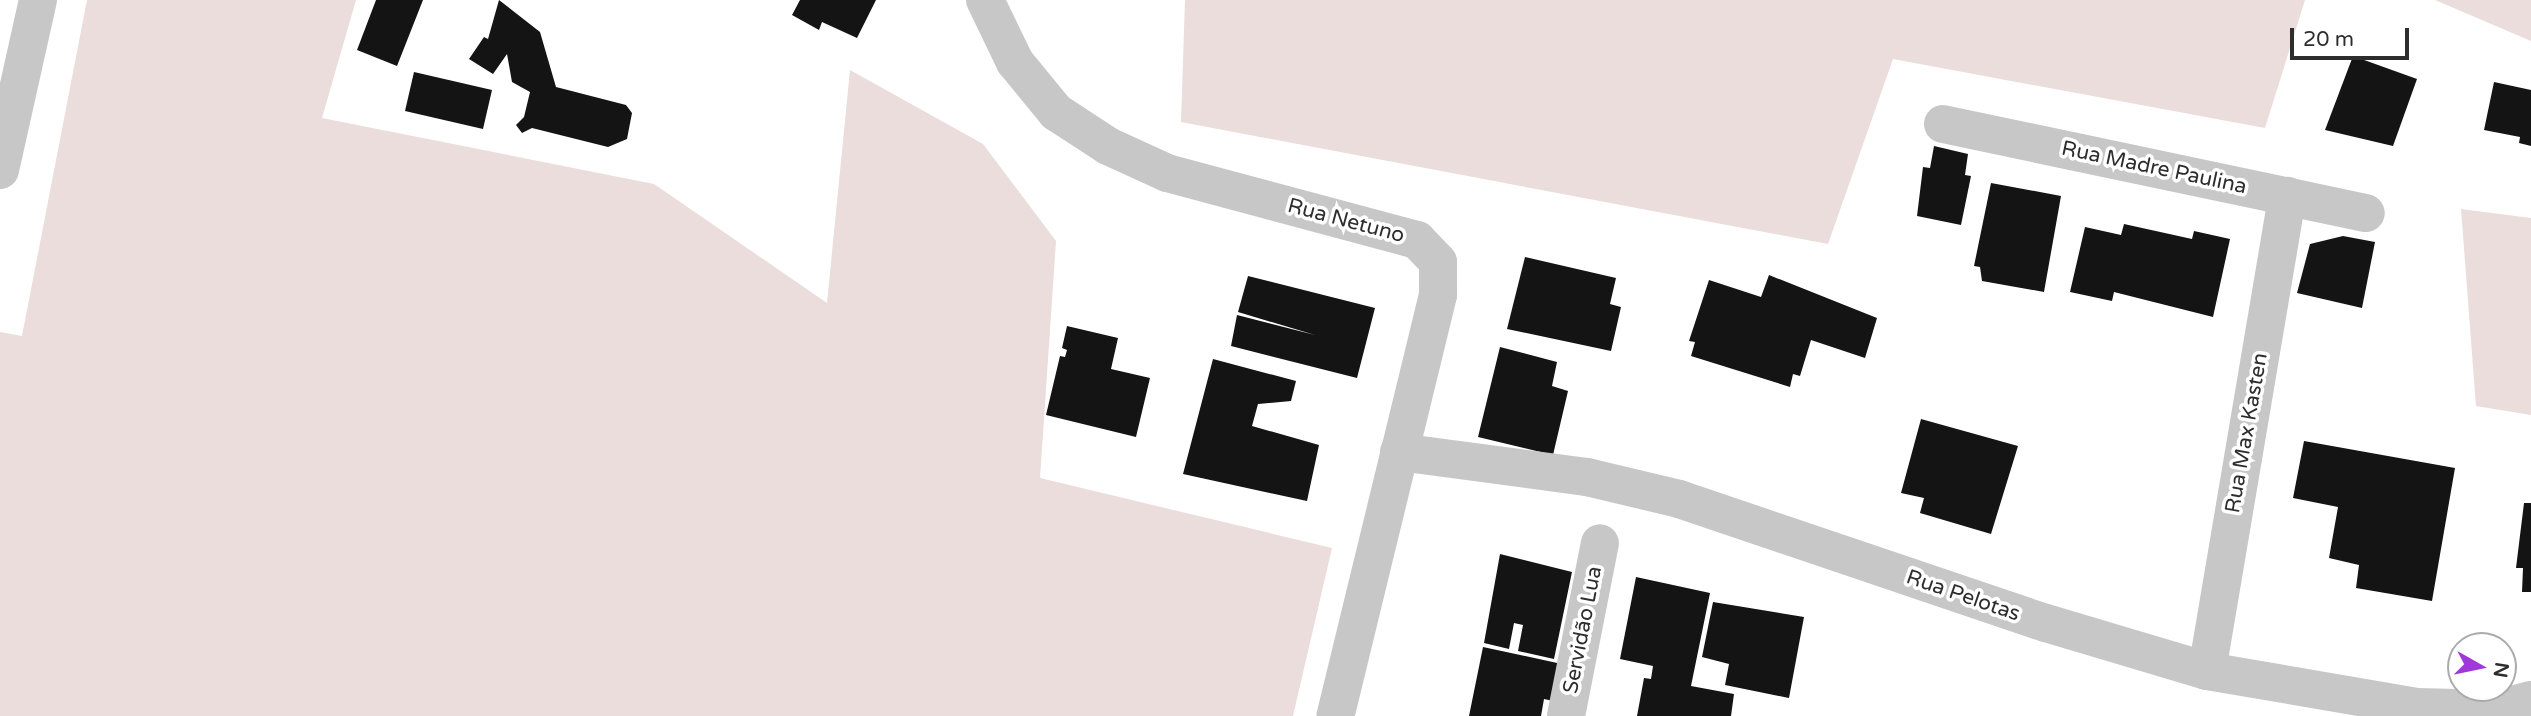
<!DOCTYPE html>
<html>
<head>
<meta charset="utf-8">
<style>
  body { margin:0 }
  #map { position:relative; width:2531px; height:716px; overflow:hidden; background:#fff; font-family:"Varela Round",sans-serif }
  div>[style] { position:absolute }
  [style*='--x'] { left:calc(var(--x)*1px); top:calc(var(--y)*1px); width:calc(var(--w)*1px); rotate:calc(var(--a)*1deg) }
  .green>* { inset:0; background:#eadddb }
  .building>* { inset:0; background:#141414 }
  .street>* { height:38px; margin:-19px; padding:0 19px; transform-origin:19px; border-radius:19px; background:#c7c7c7 }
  span { translate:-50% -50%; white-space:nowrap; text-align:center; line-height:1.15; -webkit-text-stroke:7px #fff; paint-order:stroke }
  .street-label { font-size:21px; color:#2d2d2d }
  .north { position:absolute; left:2447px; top:632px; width:70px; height:70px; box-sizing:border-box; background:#fff; border:2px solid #ababab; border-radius:50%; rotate:99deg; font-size:19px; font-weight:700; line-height:28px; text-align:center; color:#2d2d2d }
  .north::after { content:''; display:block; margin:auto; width:24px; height:32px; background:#a138da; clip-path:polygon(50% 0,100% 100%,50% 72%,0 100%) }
  .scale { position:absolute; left:2290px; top:28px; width:119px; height:32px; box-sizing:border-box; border:4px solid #2d2d2d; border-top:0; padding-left:9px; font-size:21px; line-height:24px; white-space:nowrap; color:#2d2d2d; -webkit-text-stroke:5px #fff; paint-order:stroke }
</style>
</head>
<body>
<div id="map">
  <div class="green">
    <i style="clip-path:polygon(87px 0,356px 0,322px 118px,654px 184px,827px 303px,850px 70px,983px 144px,1056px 241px,1040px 478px,1332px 548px,1293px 716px,0 716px,0 332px,22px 336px)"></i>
    <i style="clip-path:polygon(1185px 0,2305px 0,2265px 128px,1893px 59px,1828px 244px,1181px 122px)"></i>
    <i style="clip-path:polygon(2435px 0,2531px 0,2531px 41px)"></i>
    <i style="clip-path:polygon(2461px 209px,2531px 218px,2531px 415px,2476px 406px)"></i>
  </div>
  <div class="building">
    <i style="clip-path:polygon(376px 0,423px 0,397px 66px,357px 50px)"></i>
    <i style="clip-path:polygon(499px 0,540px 32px,556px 87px,626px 105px,632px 113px,627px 139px,608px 147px,532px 128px,522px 133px,516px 125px,524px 117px,530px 92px,512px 82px,507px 54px,493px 74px,469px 59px,484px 37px,488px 39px)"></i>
    <i style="clip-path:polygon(800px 0,876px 0,857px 38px,822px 22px,819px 30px,792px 15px)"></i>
    <i style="clip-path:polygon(2353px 56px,2417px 79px,2393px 146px,2325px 130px)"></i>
    <i style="clip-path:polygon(414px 72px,492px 90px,483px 129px,405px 111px)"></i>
    <i style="clip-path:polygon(2494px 82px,2531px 90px,2531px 146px,2519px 143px,2520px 137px,2484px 130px)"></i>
    <i style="clip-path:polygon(1934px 146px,1968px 154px,1965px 175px,1971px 176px,1961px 225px,1917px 216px,1923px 167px,1930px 168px)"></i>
    <i style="clip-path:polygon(1991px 183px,2061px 196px,2044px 292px,1982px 281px,1980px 267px,1974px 266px)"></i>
    <i style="clip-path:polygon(2124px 224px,2192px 239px,2194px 231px,2230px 239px,2213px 317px,2114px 292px,2112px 301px,2070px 292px,2085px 227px,2121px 235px)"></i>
    <i style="clip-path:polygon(2343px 236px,2375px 242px,2362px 308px,2297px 293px,2310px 244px)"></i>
    <i style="clip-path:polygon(1525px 257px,1616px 278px,1610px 304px,1621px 307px,1611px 351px,1507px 329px)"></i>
    <i style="clip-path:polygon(1769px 275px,1877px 318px,1865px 358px,1811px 340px,1800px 376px,1793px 374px,1790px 387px,1691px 356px,1695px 342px,1689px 341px,1709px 280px,1761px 297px)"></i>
    <i style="clip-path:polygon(1248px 276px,1375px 308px,1357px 378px,1231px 346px,1237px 315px,1315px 335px,1238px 312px)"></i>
    <i style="clip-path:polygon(1067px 326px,1118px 338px,1111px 369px,1150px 378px,1136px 437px,1046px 415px,1060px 356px,1065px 357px,1067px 350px,1062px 348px)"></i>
    <i style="clip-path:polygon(1500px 347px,1557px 362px,1552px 386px,1568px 391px,1553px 455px,1478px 437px)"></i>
    <i style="clip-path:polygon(1213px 359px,1296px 381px,1291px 401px,1258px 404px,1252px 426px,1319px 445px,1307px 501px,1183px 474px)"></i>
    <i style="clip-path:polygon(1921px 419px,2018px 446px,1991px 534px,1920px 513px,1924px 498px,1901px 493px)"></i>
    <i style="clip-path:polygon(2304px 441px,2455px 468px,2432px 601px,2356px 588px,2359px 565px,2329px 558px,2338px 507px,2293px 498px)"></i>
    <i style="clip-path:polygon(2524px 503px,2531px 503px,2531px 592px,2522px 592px,2523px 568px,2516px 568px)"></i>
    <i style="clip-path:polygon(1500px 554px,1572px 572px,1554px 659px,1518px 651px,1523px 625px,1514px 623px,1509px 649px,1484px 643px)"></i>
    <i style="clip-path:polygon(1636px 577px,1710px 593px,1691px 686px,1734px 694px,1731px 716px,1637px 716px,1644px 678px,1651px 679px,1653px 666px,1620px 659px)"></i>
    <i style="clip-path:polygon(1713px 602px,1804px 617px,1789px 698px,1725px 685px,1729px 664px,1702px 657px)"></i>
    <i style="clip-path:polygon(1483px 647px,1571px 666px,1563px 703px,1544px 699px,1541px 716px,1469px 716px)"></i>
  </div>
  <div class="street">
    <i style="--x:985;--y:0;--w:69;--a:64.2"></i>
    <i style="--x:1015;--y:62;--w:65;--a:50.6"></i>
    <i style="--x:1056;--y:112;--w:62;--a:33.2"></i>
    <i style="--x:1108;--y:146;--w:65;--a:24.6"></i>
    <i style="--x:1167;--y:173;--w:259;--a:15"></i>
    <i style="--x:1417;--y:240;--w:30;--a:46"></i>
    <i style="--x:1438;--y:262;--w:33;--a:90"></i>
    <i style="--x:1438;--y:295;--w:433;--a:103.7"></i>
    <i style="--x:1943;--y:124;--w:432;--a:11.9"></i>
    <i style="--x:0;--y:170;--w:174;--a:-77.4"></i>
    <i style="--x:1399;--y:452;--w:190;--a:7.6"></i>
    <i style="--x:1587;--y:477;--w:95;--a:13.4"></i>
    <i style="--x:1679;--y:499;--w:387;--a:18.7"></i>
    <i style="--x:2046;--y:623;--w:168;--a:16.6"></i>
    <i style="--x:2207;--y:671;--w:213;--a:9.7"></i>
    <i style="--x:2417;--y:707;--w:80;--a:1.4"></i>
    <i style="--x:2497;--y:709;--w:35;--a:-15"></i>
    <i style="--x:2207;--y:671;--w:482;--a:-80.4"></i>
    <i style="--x:1566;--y:716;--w:176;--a:-78.9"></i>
  </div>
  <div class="street-label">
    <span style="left:2154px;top:168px;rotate:12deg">Rua Madre Paulina</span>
    <span style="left:1346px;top:221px;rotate:15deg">Rua Netuno</span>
    <span style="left:2247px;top:433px;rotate:-80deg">Rua Max Kasten</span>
    <span style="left:1963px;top:596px;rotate:19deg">Rua Pelotas</span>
    <span style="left:1583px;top:630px;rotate:-79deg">Servidão Lua</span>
  </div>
  <div class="north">N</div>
  <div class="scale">20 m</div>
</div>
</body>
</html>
